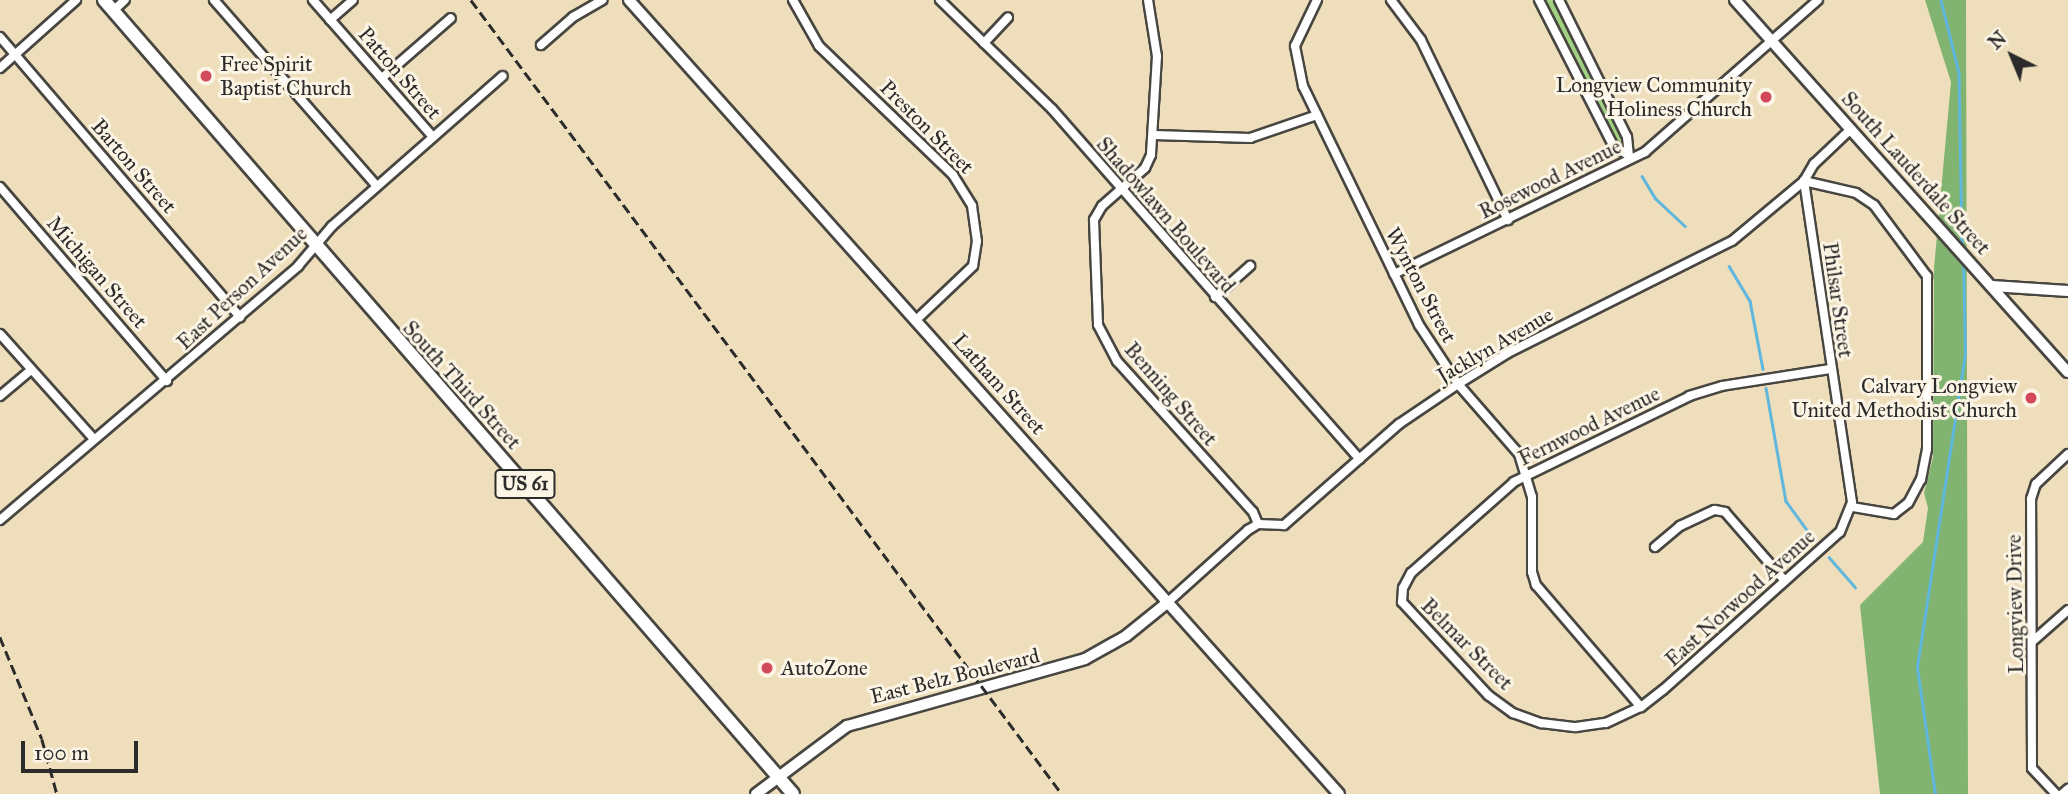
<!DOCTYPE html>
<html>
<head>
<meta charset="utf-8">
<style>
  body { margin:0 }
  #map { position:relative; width:2068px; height:794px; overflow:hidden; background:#eedebb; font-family:"IM FELL Great Primer",serif }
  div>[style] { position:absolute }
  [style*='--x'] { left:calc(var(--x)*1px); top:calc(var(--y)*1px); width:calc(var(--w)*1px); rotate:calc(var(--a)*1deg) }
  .green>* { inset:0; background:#a1d282 }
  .forest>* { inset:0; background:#80b470 }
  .stream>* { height:2.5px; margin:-1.25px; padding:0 1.25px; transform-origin:1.25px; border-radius:1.25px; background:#60b7dd }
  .roads { filter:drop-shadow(2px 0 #484641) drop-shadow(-2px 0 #484641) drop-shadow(0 2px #484641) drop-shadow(0 -2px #484641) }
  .minor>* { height:8px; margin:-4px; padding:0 4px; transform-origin:4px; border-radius:4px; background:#fff }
  .tertiary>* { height:10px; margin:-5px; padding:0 5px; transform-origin:5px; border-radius:5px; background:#fff }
  .primary>* { height:12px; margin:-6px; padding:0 6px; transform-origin:6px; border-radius:6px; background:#fff }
  .rail>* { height:2.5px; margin-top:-1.25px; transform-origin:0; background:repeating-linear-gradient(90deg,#2b2b2b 0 10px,transparent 0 15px) }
  .dots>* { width:19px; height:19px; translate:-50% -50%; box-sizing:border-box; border:4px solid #fcf5e5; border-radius:50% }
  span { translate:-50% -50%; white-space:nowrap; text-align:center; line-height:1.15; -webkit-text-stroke:6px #fcf5e5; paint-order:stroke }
  .shield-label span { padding:2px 5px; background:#fcf5e5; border:2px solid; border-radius:5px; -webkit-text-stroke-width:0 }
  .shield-label { font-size:19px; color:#2b2b2b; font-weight:700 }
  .poi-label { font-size:21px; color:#2b2b2b }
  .left { translate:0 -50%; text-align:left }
  .right { translate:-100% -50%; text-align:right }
  .street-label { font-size:21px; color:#2b2b2b }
  .north { position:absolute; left:1977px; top:21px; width:70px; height:70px; -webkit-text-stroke:5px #fcf5e5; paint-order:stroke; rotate:317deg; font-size:19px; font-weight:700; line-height:28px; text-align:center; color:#2b2b2b }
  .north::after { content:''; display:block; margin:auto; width:24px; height:32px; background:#2b2b2b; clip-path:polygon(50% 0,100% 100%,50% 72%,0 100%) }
  .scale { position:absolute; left:21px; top:741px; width:117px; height:32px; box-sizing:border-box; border:4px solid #2b2b2b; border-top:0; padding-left:9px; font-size:21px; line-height:24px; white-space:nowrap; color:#2b2b2b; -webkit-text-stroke:5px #fcf5e5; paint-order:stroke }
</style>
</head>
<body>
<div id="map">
  <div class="green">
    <i style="clip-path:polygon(1543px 0,1554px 0,1624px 138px,1622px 143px,1615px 141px)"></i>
  </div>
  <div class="forest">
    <i style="clip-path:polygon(1925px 0,1966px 0,1968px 794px,1880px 794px,1860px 605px,1923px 542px,1928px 508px,1924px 493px,1933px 457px,1934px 268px,1951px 82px)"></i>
  </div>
  <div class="stream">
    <i style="--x:1941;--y:0;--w:75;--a:76.1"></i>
    <i style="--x:1959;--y:73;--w:176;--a:89"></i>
    <i style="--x:1642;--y:176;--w:26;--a:59"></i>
    <i style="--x:1655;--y:198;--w:41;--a:43"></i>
    <i style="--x:1729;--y:266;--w:41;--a:59"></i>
    <i style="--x:1750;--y:301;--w:69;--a:79.2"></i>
    <i style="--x:1766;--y:388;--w:115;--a:80"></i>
    <i style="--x:1786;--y:501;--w:49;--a:54.1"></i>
    <i style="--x:1829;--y:557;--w:40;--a:49"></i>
    <i style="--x:1935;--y:794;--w:128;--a:-98.1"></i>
    <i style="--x:1917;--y:667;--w:318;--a:-81.3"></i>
    <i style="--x:1965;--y:353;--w:93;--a:-91.2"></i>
  </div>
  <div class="roads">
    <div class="minor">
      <i style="--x:214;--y:0;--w:247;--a:48.8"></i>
      <i style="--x:313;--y:0;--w:182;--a:48.8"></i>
      <i style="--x:793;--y:0;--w:53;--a:60.5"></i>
      <i style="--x:819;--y:46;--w:186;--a:43.9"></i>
      <i style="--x:953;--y:175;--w:36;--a:58"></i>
      <i style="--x:972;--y:206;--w:35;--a:82"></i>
      <i style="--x:977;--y:241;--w:25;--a:99"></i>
      <i style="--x:973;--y:266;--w:79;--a:136.5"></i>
      <i style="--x:940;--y:0;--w:156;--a:44.2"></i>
      <i style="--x:1052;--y:109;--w:466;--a:48.7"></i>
      <i style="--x:1148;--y:0;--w:57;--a:80.9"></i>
      <i style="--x:1157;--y:56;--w:99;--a:93.5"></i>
      <i style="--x:1151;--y:155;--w:14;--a:115"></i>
      <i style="--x:1145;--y:168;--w:57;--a:138.5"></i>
      <i style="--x:1102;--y:206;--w:16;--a:120"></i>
      <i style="--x:1094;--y:220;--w:105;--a:87.8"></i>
      <i style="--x:1098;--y:325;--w:41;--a:62.2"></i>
      <i style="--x:1117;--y:361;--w:203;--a:48"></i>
      <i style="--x:1253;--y:512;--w:13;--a:67"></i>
      <i style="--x:1317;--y:0;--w:51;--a:115.6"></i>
      <i style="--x:1295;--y:46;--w:41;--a:78.7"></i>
      <i style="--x:1303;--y:86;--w:266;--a:64.1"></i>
      <i style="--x:1419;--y:325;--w:71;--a:56.5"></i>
      <i style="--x:1458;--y:384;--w:93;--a:48.9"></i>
      <i style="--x:1519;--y:454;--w:45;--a:73.2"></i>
      <i style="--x:1532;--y:497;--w:75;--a:90"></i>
      <i style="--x:1532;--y:572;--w:14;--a:73"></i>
      <i style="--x:1536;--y:585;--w:161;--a:49.3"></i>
      <i style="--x:1391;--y:0;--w:50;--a:53.1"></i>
      <i style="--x:1421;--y:40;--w:200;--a:64.2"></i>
      <i style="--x:1539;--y:0;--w:163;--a:63"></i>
      <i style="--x:1613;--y:145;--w:18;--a:34"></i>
      <i style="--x:1559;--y:0;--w:153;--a:63.6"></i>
      <i style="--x:1627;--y:137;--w:20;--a:84"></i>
      <i style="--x:113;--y:11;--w:16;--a:-43"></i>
      <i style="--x:330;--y:20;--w:30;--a:-41"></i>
      <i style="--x:0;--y:37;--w:369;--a:49.4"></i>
      <i style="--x:984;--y:43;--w:35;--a:-47"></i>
      <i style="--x:541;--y:45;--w:43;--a:-41.2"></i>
      <i style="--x:573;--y:17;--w:34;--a:-30"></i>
      <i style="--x:0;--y:68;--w:102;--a:-41.8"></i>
      <i style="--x:382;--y:78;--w:91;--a:-41"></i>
      <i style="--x:1154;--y:135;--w:96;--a:1.8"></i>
      <i style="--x:1250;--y:138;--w:71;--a:-18.9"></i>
      <i style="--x:0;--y:187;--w:256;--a:49.3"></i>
      <i style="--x:1394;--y:274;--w:279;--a:-25.9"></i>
      <i style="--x:1645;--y:152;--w:230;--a:-41.3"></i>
      <i style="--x:1215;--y:297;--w:47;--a:-41.5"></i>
      <i style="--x:0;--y:334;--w:141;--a:48.2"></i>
      <i style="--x:1830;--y:369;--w:109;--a:171.1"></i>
      <i style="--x:1722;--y:386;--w:34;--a:163"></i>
      <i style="--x:1690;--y:396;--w:196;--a:154"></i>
      <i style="--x:1514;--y:482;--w:137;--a:138.5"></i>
      <i style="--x:1411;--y:573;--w:17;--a:118"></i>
      <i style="--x:1403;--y:588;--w:14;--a:94"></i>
      <i style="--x:1402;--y:602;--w:127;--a:47.2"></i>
      <i style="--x:1488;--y:695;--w:31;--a:36"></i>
      <i style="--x:1513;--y:713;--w:30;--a:20"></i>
      <i style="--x:1541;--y:723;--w:35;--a:7"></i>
      <i style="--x:1576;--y:727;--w:30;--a:-8"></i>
      <i style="--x:1606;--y:723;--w:38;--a:-25"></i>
      <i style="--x:1641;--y:707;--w:28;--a:-38"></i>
      <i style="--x:1663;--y:690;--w:237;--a:-41.8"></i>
      <i style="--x:1840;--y:532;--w:32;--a:-68"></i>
      <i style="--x:1852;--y:502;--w:325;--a:-98.5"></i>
      <i style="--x:1804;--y:181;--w:53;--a:13"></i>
      <i style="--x:1856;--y:193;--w:22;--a:34"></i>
      <i style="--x:1874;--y:205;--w:89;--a:53.3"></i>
      <i style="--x:1927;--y:276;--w:173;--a:90"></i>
      <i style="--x:1927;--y:449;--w:31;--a:101"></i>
      <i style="--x:1921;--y:479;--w:27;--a:118"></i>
      <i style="--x:1908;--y:503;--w:18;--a:142"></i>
      <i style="--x:1894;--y:514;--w:43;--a:-170.5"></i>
      <i style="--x:0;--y:396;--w:40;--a:-40"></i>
      <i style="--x:0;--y:520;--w:392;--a:-40.4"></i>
      <i style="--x:298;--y:266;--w:52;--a:-49.6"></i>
      <i style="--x:332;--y:226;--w:227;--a:-41.3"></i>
      <i style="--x:1655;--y:547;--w:33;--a:-40"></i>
      <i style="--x:1680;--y:526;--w:38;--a:-25"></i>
      <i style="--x:1715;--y:510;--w:10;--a:11"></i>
      <i style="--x:1725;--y:512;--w:91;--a:49"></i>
      <i style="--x:1168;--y:602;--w:108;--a:-42"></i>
      <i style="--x:1248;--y:530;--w:12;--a:-31"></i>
      <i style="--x:1258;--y:524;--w:26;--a:2"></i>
      <i style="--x:1284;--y:525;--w:153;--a:-41.3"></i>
      <i style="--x:1399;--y:424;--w:71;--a:-34.1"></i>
      <i style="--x:1458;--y:384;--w:59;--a:-31.8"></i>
      <i style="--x:1508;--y:353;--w:250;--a:-26.6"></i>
      <i style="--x:1732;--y:241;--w:94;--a:-39.8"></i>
      <i style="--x:1804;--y:181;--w:20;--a:-60"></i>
      <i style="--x:1814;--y:164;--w:51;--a:-43.4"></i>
      <i style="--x:2034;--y:640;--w:45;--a:-41.4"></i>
      <i style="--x:2056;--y:794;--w:35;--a:-133"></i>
      <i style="--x:2032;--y:768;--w:269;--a:-90.2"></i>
      <i style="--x:2031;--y:499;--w:16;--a:-72"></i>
      <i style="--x:2036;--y:484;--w:44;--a:-43.2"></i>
      <i style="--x:2062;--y:794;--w:8;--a:-40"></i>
    </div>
    <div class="tertiary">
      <i style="--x:629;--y:0;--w:1065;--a:48.2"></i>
      <i style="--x:1735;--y:0;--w:499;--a:48.2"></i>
      <i style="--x:1992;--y:286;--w:76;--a:3.8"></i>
      <i style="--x:756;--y:794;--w:114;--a:-36.8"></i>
      <i style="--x:847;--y:726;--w:247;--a:-15.7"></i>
      <i style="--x:1085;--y:659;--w:47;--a:-29.3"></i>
      <i style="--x:1126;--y:636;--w:54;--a:-39"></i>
    </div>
    <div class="primary">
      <i style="--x:104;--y:0;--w:1051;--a:49.05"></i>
    </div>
  </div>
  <div class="rail">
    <i style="--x:471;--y:0;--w:990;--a:53.34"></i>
    <i style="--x:0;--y:637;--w:110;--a:67.6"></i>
    <i style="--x:42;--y:739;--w:57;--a:74.7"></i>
  </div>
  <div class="dots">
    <i style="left:206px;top:76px;background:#d1495b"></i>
    <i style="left:1766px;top:97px;background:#d1495b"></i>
    <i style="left:2031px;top:398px;background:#d1495b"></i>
    <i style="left:767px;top:668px;background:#d1495b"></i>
  </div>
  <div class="shield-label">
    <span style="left:525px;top:484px">US 61</span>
  </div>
  <div class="poi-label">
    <span class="left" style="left:220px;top:76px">Free Spirit<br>Baptist Church</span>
    <span class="right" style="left:1752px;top:97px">Longview Community<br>Holiness Church</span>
    <span class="right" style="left:2017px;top:398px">Calvary Longview<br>United Methodist Church</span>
    <span class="left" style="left:781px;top:668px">AutoZone</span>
  </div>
  <div class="street-label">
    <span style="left:400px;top:73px;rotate:49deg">Patton Street</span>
    <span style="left:927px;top:127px;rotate:45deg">Preston Street</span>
    <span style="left:134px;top:166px;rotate:49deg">Barton Street</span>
    <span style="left:1916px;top:173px;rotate:48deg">South Lauderdale Street</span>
    <span style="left:1550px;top:179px;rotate:-26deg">Rosewood Avenue</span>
    <span style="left:1166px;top:215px;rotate:49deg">Shadowlawn Boulevard</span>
    <span style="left:97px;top:272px;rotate:49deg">Michigan Street</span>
    <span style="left:1421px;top:285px;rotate:62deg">Wynton Street</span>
    <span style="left:242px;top:288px;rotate:-43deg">East Person Avenue</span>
    <span style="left:1838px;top:300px;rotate:82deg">Philsar Street</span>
    <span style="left:1495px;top:345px;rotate:-30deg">Jacklyn Avenue</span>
    <span style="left:999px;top:384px;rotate:48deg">Latham Street</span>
    <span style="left:462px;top:385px;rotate:48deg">South Third Street</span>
    <span style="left:1171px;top:394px;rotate:49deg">Benning Street</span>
    <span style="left:1589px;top:426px;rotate:-26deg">Fernwood Avenue</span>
    <span style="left:1740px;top:598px;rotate:-42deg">East Norwood Avenue</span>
    <span style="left:2015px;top:604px;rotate:-91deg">Longview Drive</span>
    <span style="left:1467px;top:644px;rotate:45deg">Belmar Street</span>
    <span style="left:955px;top:676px;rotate:-14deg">East Belz Boulevard</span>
  </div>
  <div class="north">N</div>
  <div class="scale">100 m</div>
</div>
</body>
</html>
